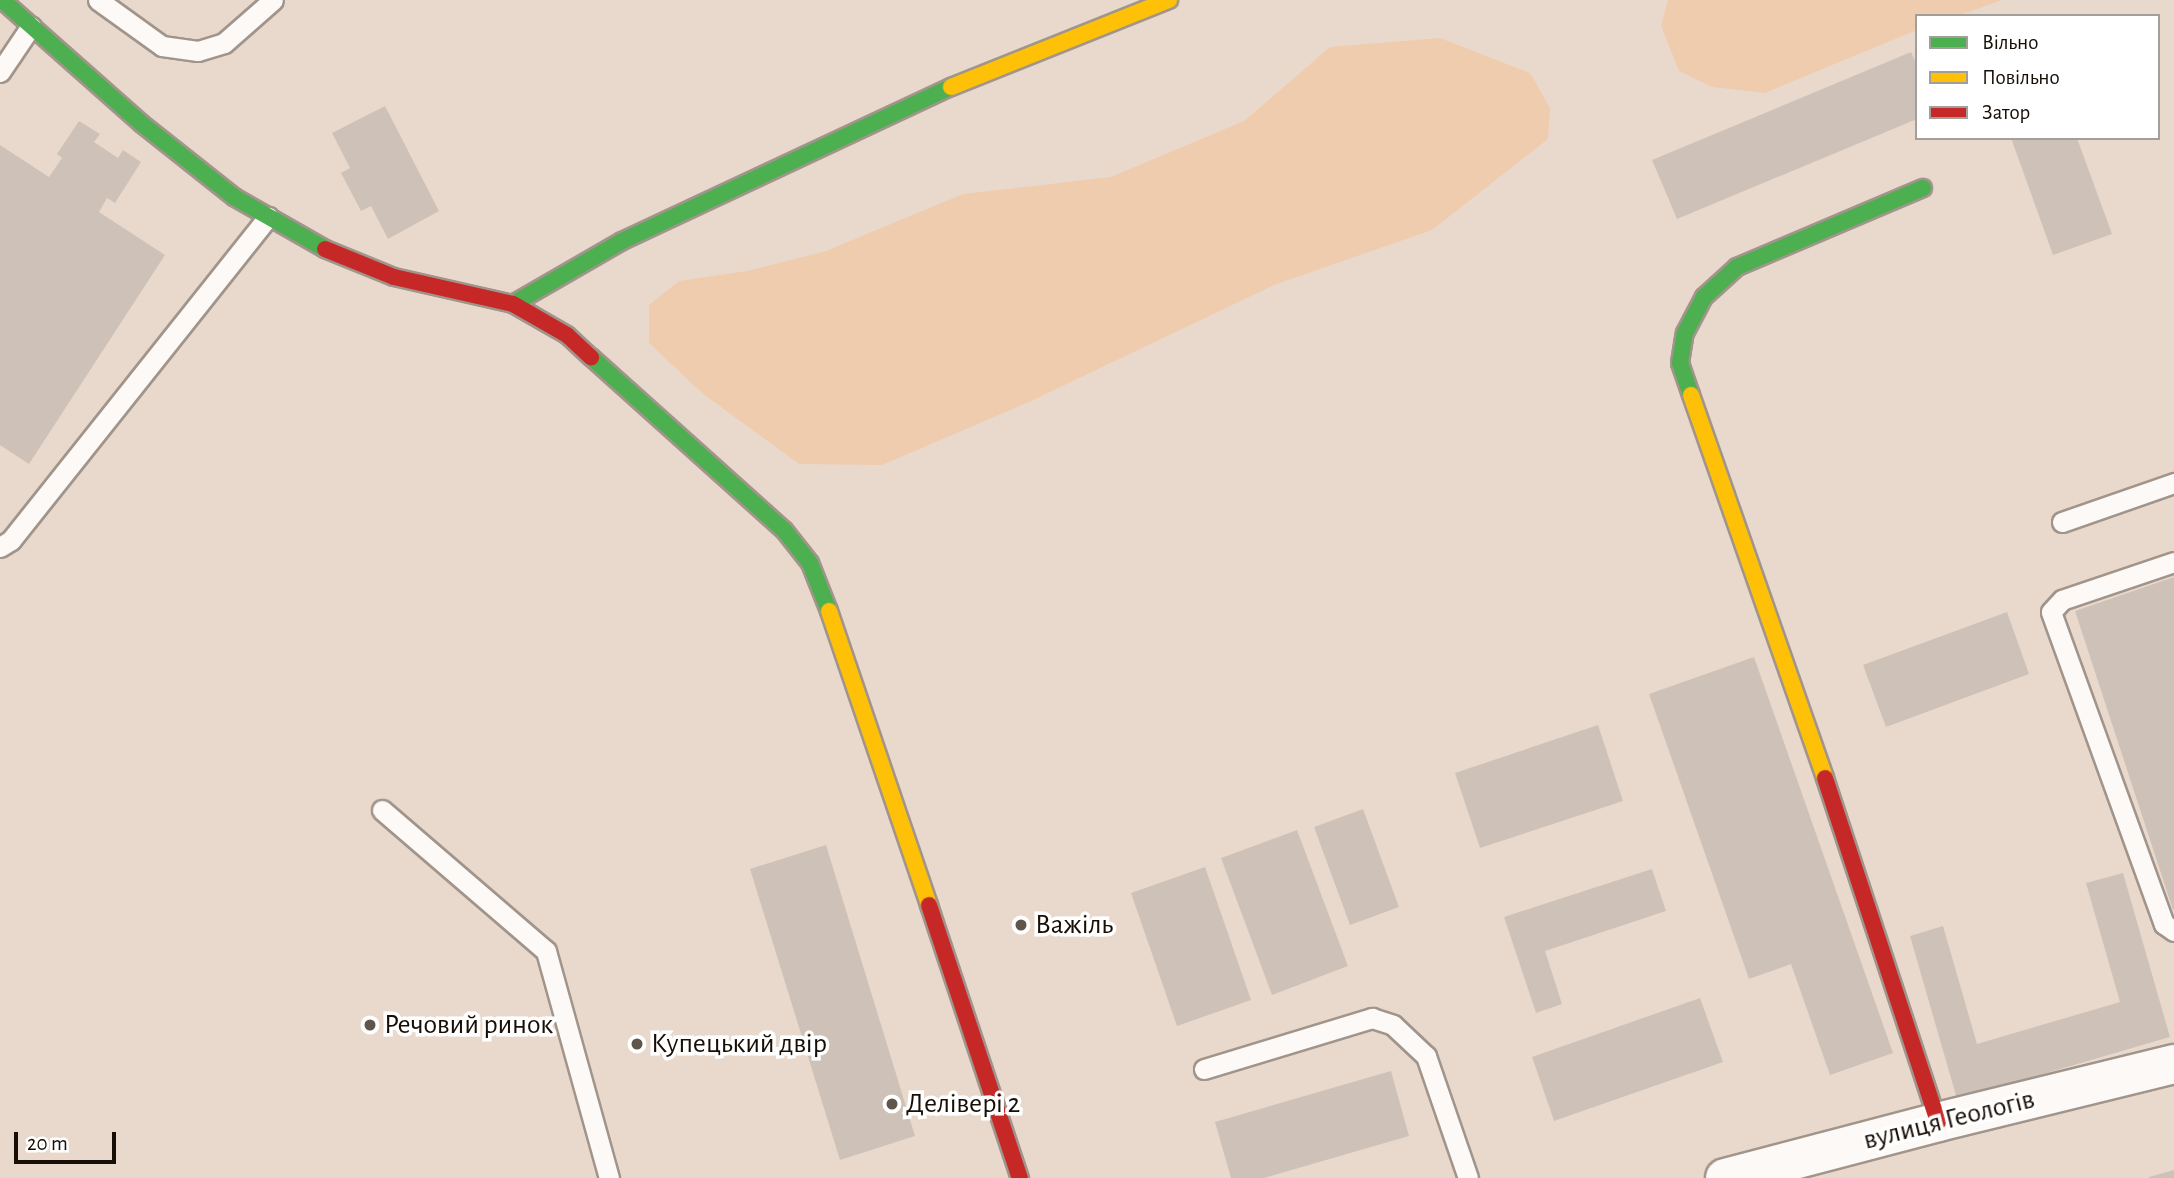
<!DOCTYPE html>
<html>
<head>
<meta charset="utf-8">
<style>
  body { margin:0 }
  #map { position:relative; width:2174px; height:1178px; overflow:hidden; background:#e9d9cc; font-family:"Alegreya Sans",sans-serif }
  div>[style] { position:absolute }
  [style*='--x'] { left:calc(var(--x)*1px); top:calc(var(--y)*1px); width:calc(var(--w)*1px); rotate:calc(var(--a)*1deg) }
  .green>* { inset:0; background:#f0ccae }
  .building>* { inset:0; background:#cec2b8 }
  .roads { filter:drop-shadow(2px 0 #a1958b) drop-shadow(-2px 0 #a1958b) drop-shadow(0 2px #a1958b) drop-shadow(0 -2px #a1958b) }
  .lane>* { height:19px; margin:-9.5px; padding:0 9.5px; transform-origin:9.5px; border-radius:9.5px; background:#fcf9f7 }
  .street>* { height:38px; margin:-19px; padding:0 19px; transform-origin:19px; border-radius:19px; background:#fcf9f7 }
  .fast>* { height:16px; margin:-8px; padding:0 8px; transform-origin:8px; border-radius:8px; background:#4caf50 }
  .slow>* { height:16px; margin:-8px; padding:0 8px; transform-origin:8px; border-radius:8px; background:#ffc107 }
  .jam>* { height:16px; margin:-8px; padding:0 8px; transform-origin:8px; border-radius:8px; background:#c62828 }
  .dots>* { width:19px; height:19px; translate:-50% -50%; box-sizing:border-box; border:4px solid #fff; border-radius:50% }
  span { translate:-50% -50%; white-space:nowrap; text-align:center; line-height:1.15; -webkit-text-stroke:7px #fff; paint-order:stroke }
  .poi-label { font-size:28px; color:#170e06 }
  .left { translate:0 -50%; text-align:left }
  .street-label { font-size:28px; color:#170e06 }
  .legend { position:absolute; left:1915px; top:14px; width:245px; height:126px; box-sizing:border-box; background:#fff; border:2px solid #a29f9b; margin:0; padding:9px 12px; list-style:none; font-size:21px; color:#170e06 }
  .legend li { display:flex; align-items:center; gap:14px; height:35px }
  .legend b { width:35px; border:2px solid #a29f9b }
  .scale { position:absolute; left:14px; top:1132px; width:102px; height:32px; box-sizing:border-box; border:4px solid #170e06; border-top:0; padding-left:9px; font-size:21px; line-height:24px; white-space:nowrap; color:#170e06; -webkit-text-stroke:5px #fff; paint-order:stroke }
</style>
</head>
<body>
<div id="map">
  <div class="green">
    <i style="clip-path:polygon(1668px 0,2002px 0,1958px 16px,1917px 16px,1917px 30px,1765px 93px,1712px 87px,1679px 71px,1661px 26px)"></i>
    <i style="clip-path:polygon(1440px 38px,1530px 73px,1550px 108px,1548px 139px,1432px 230px,1274px 285px,1029px 402px,882px 465px,799px 464px,702px 393px,649px 343px,649px 305px,679px 281px,747px 271px,826px 251px,963px 194px,1111px 177px,1244px 121px,1330px 47px)"></i>
  </div>
  <div class="building">
    <i style="clip-path:polygon(1911px 52px,1917px 65px,1917px 119px,1677px 219px,1652px 160px)"></i>
    <i style="clip-path:polygon(385px 106px,439px 211px,388px 239px,371px 206px,361px 211px,341px 173px,350px 168px,332px 133px)"></i>
    <i style="clip-path:polygon(79px 121px,100px 134px,94px 142px,118px 158px,123px 150px,141px 162px,115px 203px,107px 198px,99px 212px,165px 255px,29px 464px,0 445px,0 145px,49px 177px,62px 158px,57px 154px)"></i>
    <i style="clip-path:polygon(2011px 138px,2077px 138px,2112px 234px,2053px 255px)"></i>
    <i style="clip-path:polygon(2174px 577px,2174px 909px,2173px 910px,2075px 611px)"></i>
    <i style="clip-path:polygon(2007px 612px,2029px 674px,1886px 727px,1863px 665px)"></i>
    <i style="clip-path:polygon(1754px 657px,1893px 1053px,1830px 1075px,1791px 964px,1749px 979px,1649px 694px)"></i>
    <i style="clip-path:polygon(1598px 725px,1623px 801px,1480px 848px,1455px 773px)"></i>
    <i style="clip-path:polygon(1363px 809px,1399px 907px,1350px 925px,1314px 827px)"></i>
    <i style="clip-path:polygon(1297px 830px,1348px 966px,1272px 995px,1221px 858px)"></i>
    <i style="clip-path:polygon(826px 845px,915px 1136px,840px 1160px,750px 869px)"></i>
    <i style="clip-path:polygon(1205px 867px,1251px 1000px,1177px 1026px,1131px 893px)"></i>
    <i style="clip-path:polygon(1652px 869px,1666px 911px,1545px 951px,1562px 1004px,1536px 1013px,1504px 917px)"></i>
    <i style="clip-path:polygon(2123px 873px,2170px 1037px,1957px 1099px,1910px 936px,1943px 926px,1977px 1044px,2120px 1002px,2086px 883px)"></i>
    <i style="clip-path:polygon(1700px 998px,1723px 1062px,1554px 1121px,1532px 1057px)"></i>
    <i style="clip-path:polygon(1391px 1071px,1409px 1136px,1264px 1178px,1231px 1178px,1215px 1122px)"></i>
    <i style="clip-path:polygon(2174px 1170px,2174px 1178px,2149px 1178px,2149px 1177px)"></i>
  </div>
  <div class="roads">
    <div class="lane">
      <i style="--x:98;--y:0;--w:79;--a:35.7"></i>
      <i style="--x:162;--y:46;--w:36;--a:8"></i>
      <i style="--x:198;--y:51;--w:27;--a:-17"></i>
      <i style="--x:224;--y:43;--w:65;--a:-41.3"></i>
      <i style="--x:0;--y:72;--w:55;--a:-56"></i>
      <i style="--x:2062;--y:522;--w:119;--a:-19.2"></i>
      <i style="--x:0;--y:547;--w:13;--a:-32"></i>
      <i style="--x:11;--y:540;--w:413;--a:-51.5"></i>
      <i style="--x:2174;--y:562;--w:118;--a:161.3"></i>
      <i style="--x:2062;--y:600;--w:16;--a:133"></i>
      <i style="--x:2051;--y:612;--w:332;--a:70.1"></i>
      <i style="--x:2164;--y:924;--w:12;--a:35"></i>
      <i style="--x:382;--y:810;--w:216;--a:40.7"></i>
      <i style="--x:546;--y:951;--w:236;--a:74.5"></i>
      <i style="--x:1204;--y:1069;--w:176;--a:-16.9"></i>
      <i style="--x:1372;--y:1018;--w:22;--a:18"></i>
      <i style="--x:1393;--y:1025;--w:45;--a:43.2"></i>
      <i style="--x:1426;--y:1056;--w:129;--a:71"></i>
    </div>
    <div class="street">
      <i style="--x:1725;--y:1178;--w:220;--a:-14.7"></i>
      <i style="--x:1938;--y:1122;--w:243;--a:-13.8"></i>
    </div>
    <div class="fast">
      <i style="--x:2;--y:0;--w:187;--a:41.5"></i>
      <i style="--x:142;--y:124;--w:117;--a:38.4"></i>
      <i style="--x:234;--y:197;--w:105;--a:29.7"></i>
      <i style="--x:513;--y:304;--w:126;--a:-30"></i>
      <i style="--x:622;--y:241;--w:363;--a:-25.1"></i>
      <i style="--x:591;--y:357;--w:259;--a:41.9"></i>
      <i style="--x:784;--y:530;--w:42;--a:51.8"></i>
      <i style="--x:810;--y:563;--w:52;--a:68.4"></i>
      <i style="--x:1691;--y:395;--w:34;--a:-109"></i>
      <i style="--x:1680;--y:363;--w:30;--a:-81"></i>
      <i style="--x:1685;--y:333;--w:41;--a:-62.2"></i>
      <i style="--x:1704;--y:297;--w:45;--a:-42.3"></i>
      <i style="--x:1737;--y:267;--w:202;--a:-23"></i>
    </div>
    <div class="slow">
      <i style="--x:951;--y:87;--w:235;--a:-21.8"></i>
      <i style="--x:1691;--y:395;--w:406;--a:70.7"></i>
      <i style="--x:829;--y:611;--w:311;--a:71.2"></i>
    </div>
    <div class="jam">
      <i style="--x:325;--y:249;--w:74;--a:22.1"></i>
      <i style="--x:394;--y:277;--w:122;--a:12.8"></i>
      <i style="--x:513;--y:304;--w:62;--a:29.9"></i>
      <i style="--x:567;--y:335;--w:33;--a:43"></i>
      <i style="--x:1825;--y:778;--w:362;--a:71.8"></i>
      <i style="--x:929;--y:905;--w:288;--a:71.6"></i>
    </div>
  </div>
  <div class="dots">
    <i style="left:1021px;top:925px;background:#60554b"></i>
    <i style="left:370px;top:1025px;background:#60554b"></i>
    <i style="left:637px;top:1044px;background:#60554b"></i>
    <i style="left:892px;top:1104px;background:#60554b"></i>
  </div>
  <div class="poi-label">
    <span class="left" style="left:1035px;top:925px">Важіль</span>
    <span class="left" style="left:384px;top:1025px">Речовий ринок</span>
    <span class="left" style="left:651px;top:1044px">Купецький двір</span>
    <span class="left" style="left:906px;top:1104px">Делівері 2</span>
  </div>
  <div class="street-label">
    <span style="left:1949px;top:1120px;rotate:-14deg">вулиця Геологів</span>
  </div>
  <ul class="legend">
  <li><b style="height:9px;background:#4caf50"></b>Вільно</li>
  <li><b style="height:9px;background:#ffc107"></b>Повільно</li>
  <li><b style="height:9px;background:#c62828"></b>Затор</li>
  </ul>
  <div class="scale">20 m</div>
</div>
</body>
</html>
